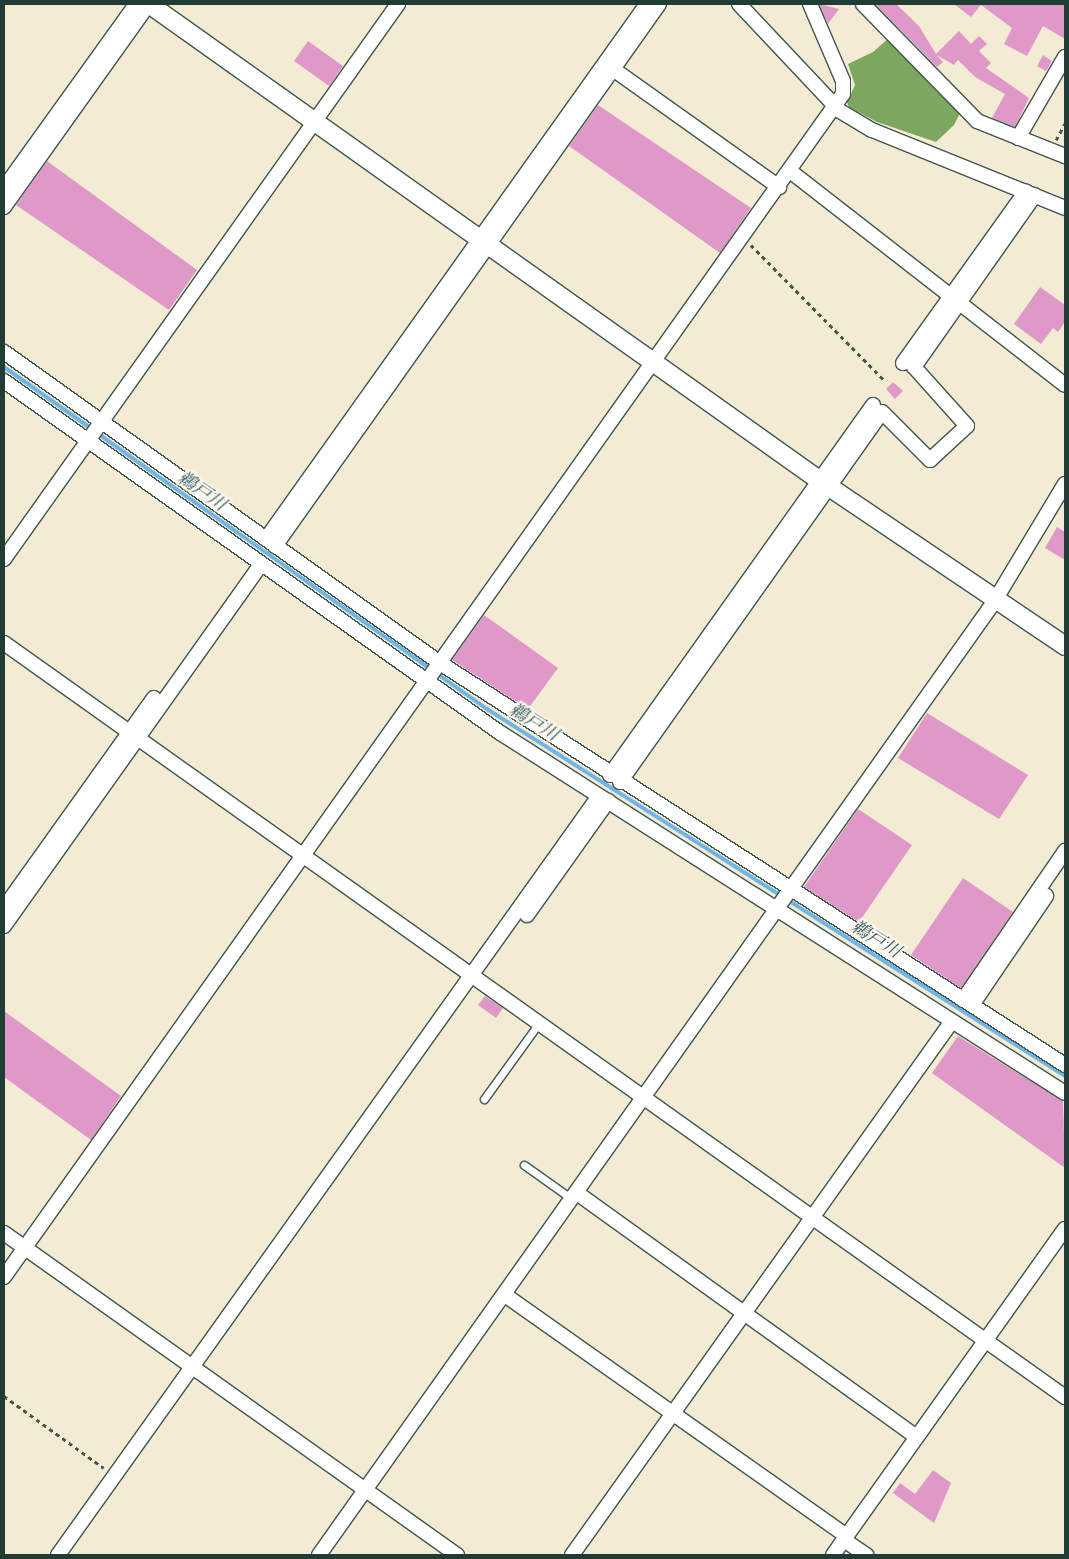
<!DOCTYPE html>
<html>
<head>
<meta charset="utf-8">
<style>
  body { margin:0 }
  #map { position:relative; width:1069px; height:1559px; overflow:hidden; background:#f4ebd4; font-family:"EB Garamond","Noto Serif JP",serif }
  div>[style] { position:absolute }
  [style*='--x'] { left:calc(var(--x)*1px); top:calc(var(--y)*1px); width:calc(var(--w)*1px); rotate:calc(var(--a)*1deg) }
  .forest>* { inset:0; background:#7da65e }
  .stream>* { height:4px; margin:-2px; padding:0 2px; transform-origin:2px; border-radius:2px; background:#70b5e7 }
  .building>* { inset:0; background:#df99c8 }
  .path>* { height:2.5px; margin-top:-1.25px; transform-origin:0; background:repeating-linear-gradient(90deg,#3f574c 0 4px,transparent 0 8px) }
  .roads { filter:drop-shadow(1px 0 #3f574c) drop-shadow(-1px 0 #3f574c) drop-shadow(0 1px #3f574c) drop-shadow(0 -1px #3f574c) }
  .service>* { height:7px; margin:-3.5px; padding:0 3.5px; transform-origin:3.5px; border-radius:3.5px; background:#fff }
  .minor>* { height:14px; margin:-7px; padding:0 7px; transform-origin:7px; border-radius:7px; background:#fff }
  .tertiary>* { height:18px; margin:-9px; padding:0 9px; transform-origin:9px; border-radius:9px; background:#fff }
  span { translate:-50% -50%; white-space:nowrap; text-align:center; line-height:1.15; -webkit-text-stroke:4px #fbf7ec; paint-order:stroke }
  .water-label { font-size:18px; color:#335b61; font-style:italic }
  .frame { position:absolute; inset:0; border:5px solid #1f3d34; pointer-events:none }
</style>
</head>
<body>
<div id="map">
  <div class="forest">
    <i style="clip-path:polygon(890px 37px,961px 111px,954px 125px,936px 142px,877px 122px,849px 107px,847px 102px,855px 85px,848px 64px,873px 52px)"></i>
  </div>
  <div class="stream">
    <i style="--x:4;--y:367;--w:108;--a:35.2"></i>
    <i style="--x:97;--y:433;--w:478;--a:35.3"></i>
    <i style="--x:487;--y:709;--w:685;--a:32.41"></i>
  </div>
  <div class="building">
    <i style="clip-path:polygon(819px 4px,839px 9px,828px 24px)"></i>
    <i style="clip-path:polygon(875px 4px,896px 4px,919px 26px,936px 54px,959px 31px,971px 44px,979px 36px,987px 44px,979px 51px,991px 63px,986px 68px,1029px 98px,1015px 127px,992px 118px,1005px 94px,975px 77px,958px 60px,954px 65px,937px 55px,943px 62px,937px 67px)"></i>
    <i style="clip-path:polygon(954px 4px,1065px 4px,1065px 39px,1043px 26px,1027px 56px,1004px 44px,1012px 28px,981px 5px,971px 17px)"></i>
    <i style="clip-path:polygon(308px 41px,343px 66px,329px 86px,294px 61px)"></i>
    <i style="clip-path:polygon(1043px 55px,1052px 61px,1046px 71px,1037px 66px)"></i>
    <i style="clip-path:polygon(598px 105px,751px 208px,720px 253px,569px 146px)"></i>
    <i style="clip-path:polygon(47px 161px,197px 270px,169px 310px,16px 205px)"></i>
    <i style="clip-path:polygon(1040px 287px,1065px 305px,1065px 322px,1058px 332px,1053px 328px,1041px 344px,1014px 324px)"></i>
    <i style="clip-path:polygon(893px 382px,903px 391px,895px 399px,886px 389px)"></i>
    <i style="clip-path:polygon(1057px 527px,1065px 532px,1065px 560px,1045px 548px)"></i>
    <i style="clip-path:polygon(484px 615px,558px 668px,528px 709px,452px 660px)"></i>
    <i style="clip-path:polygon(927px 713px,1028px 775px,999px 819px,898px 758px)"></i>
    <i style="clip-path:polygon(858px 809px,912px 845px,859px 922px,804px 887px)"></i>
    <i style="clip-path:polygon(963px 878px,1013px 912px,961px 988px,911px 955px)"></i>
    <i style="clip-path:polygon(485px 996px,503px 1008px,496px 1018px,478px 1005px)"></i>
    <i style="clip-path:polygon(4px 1011px,121px 1096px,91px 1140px,4px 1077px)"></i>
    <i style="clip-path:polygon(958px 1036px,1063px 1101px,1065px 1168px,932px 1073px)"></i>
    <i style="clip-path:polygon(933px 1470px,951px 1483px,934px 1523px,893px 1493px,900px 1483px,915px 1494px)"></i>
  </div>
  <div class="path">
    <i style="--x:1056;--y:140;--w:19;--a:-62"></i>
    <i style="--x:751;--y:245;--w:190;--a:45.4"></i>
    <i style="--x:4;--y:1396;--w:123;--a:35.8"></i>
  </div>
  <div class="roads">
    <div class="service">
      <i style="--x:484;--y:1099;--w:94;--a:-54.1"></i>
      <i style="--x:524;--y:1165;--w:59;--a:35.3"></i>
    </div>
    <div class="minor">
      <i style="--x:739;--y:4;--w:147;--a:46.7"></i>
      <i style="--x:840;--y:111;--w:37;--a:31"></i>
      <i style="--x:872;--y:130;--w:208;--a:22"></i>
      <i style="--x:863;--y:4;--w:163;--a:45.7"></i>
      <i style="--x:977;--y:121;--w:95;--a:21.7"></i>
      <i style="--x:613;--y:69;--w:204;--a:35.4"></i>
      <i style="--x:1018;--y:138;--w:94;--a:-59.9"></i>
      <i style="--x:790;--y:171;--w:348;--a:37.9"></i>
      <i style="--x:4;--y:188;--w:226;--a:-54.3"></i>
      <i style="--x:4;--y:207;--w:249;--a:-54.5"></i>
      <i style="--x:4;--y:352;--w:536;--a:35.5"></i>
      <i style="--x:440;--y:663;--w:743;--a:32.75"></i>
      <i style="--x:903;--y:363;--w:211;--a:-54.4"></i>
      <i style="--x:4;--y:381;--w:607;--a:35.34"></i>
      <i style="--x:499;--y:732;--w:671;--a:32.53"></i>
      <i style="--x:266;--y:539;--w:657;--a:-54.54"></i>
      <i style="--x:275;--y:546;--w:664;--a:-54.68"></i>
      <i style="--x:4;--y:559;--w:681;--a:-54.63"></i>
      <i style="--x:4;--y:643;--w:1302;--a:35.4"></i>
      <i style="--x:610;--y:775;--w:454;--a:-54.6"></i>
      <i style="--x:620;--y:782;--w:453;--a:-54.7"></i>
      <i style="--x:882;--y:412;--w:68;--a:45"></i>
      <i style="--x:930;--y:460;--w:50;--a:-42.6"></i>
      <i style="--x:967;--y:426;--w:79;--a:-131.9"></i>
      <i style="--x:914;--y:367;--w:210;--a:-54.9"></i>
      <i style="--x:4;--y:908;--w:258;--a:-54.5"></i>
      <i style="--x:527;--y:915;--w:140;--a:-54.6"></i>
      <i style="--x:4;--y:926;--w:444;--a:-54.6"></i>
      <i style="--x:963;--y:1000;--w:181;--a:-55.6"></i>
      <i style="--x:972;--y:1005;--w:132;--a:-55.8"></i>
      <i style="--x:577;--y:1193;--w:418;--a:35.7"></i>
      <i style="--x:4;--y:1233;--w:556;--a:35.41"></i>
      <i style="--x:4;--y:1277;--w:1450;--a:-54.66"></i>
      <i style="--x:843;--y:94;--w:13;--a:-90"></i>
      <i style="--x:843;--y:81;--w:84;--a:-113.2"></i>
      <i style="--x:505;--y:1295;--w:418;--a:35.2"></i>
      <i style="--x:844;--y:1540;--w:27;--a:34"></i>
      <i style="--x:58;--y:1555;--w:932;--a:-54.52"></i>
      <i style="--x:319;--y:1555;--w:1168;--a:-54.69"></i>
      <i style="--x:994;--y:602;--w:138;--a:-59"></i>
      <i style="--x:572;--y:1555;--w:655;--a:-54.56"></i>
      <i style="--x:833;--y:1555;--w:400;--a:-54.6"></i>
    </div>
    <div class="tertiary">
      <i style="--x:149;--y:4;--w:822;--a:35.39"></i>
      <i style="--x:819;--y:480;--w:297;--a:34"></i>
    </div>
  </div>
  <div class="water-label">
    <span style="left:202px;top:491px;rotate:35deg">鵜戸川</span>
    <span style="left:534px;top:722px;rotate:32deg">鵜戸川</span>
    <span style="left:876px;top:939px;rotate:32deg">鵜戸川</span>
  </div>
  <div class="frame"></div>
</div>
</body>
</html>
